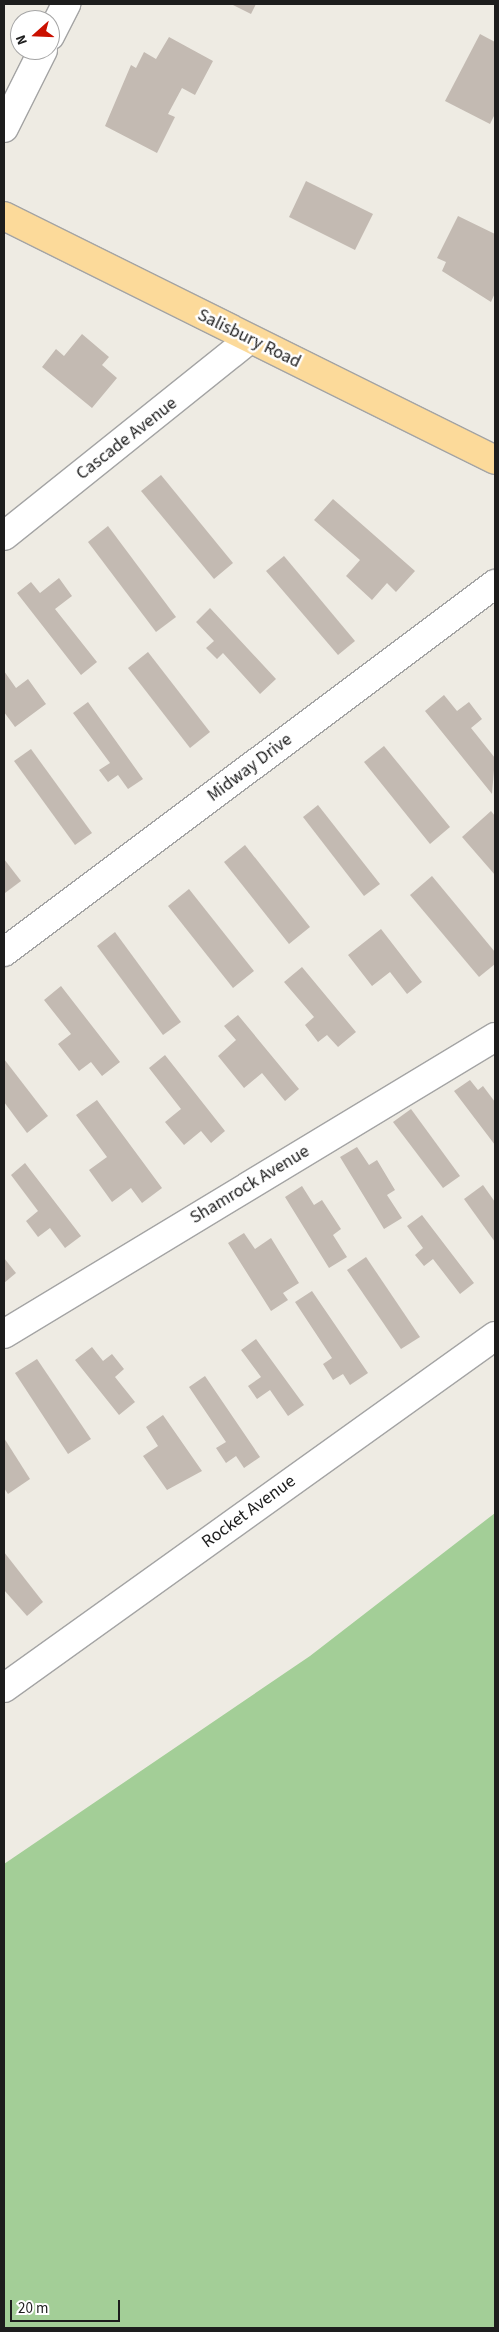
<!DOCTYPE html>
<html>
<head>
<meta charset="utf-8">
<style>
  body { margin:0 }
  #map { position:relative; width:499px; height:2332px; overflow:hidden; background:#eeebe3; font-family:"Source Sans 3",sans-serif }
  div>[style] { position:absolute }
  [style*='--x'] { left:calc(var(--x)*1px); top:calc(var(--y)*1px); width:calc(var(--w)*1px); rotate:calc(var(--a)*1deg) }
  .forest>* { inset:0; background:#a3ce97 }
  .building>* { inset:0; background:#c3bab2 }
  .roads { filter:drop-shadow(1px 0 #a4a4a4) drop-shadow(-1px 0 #a4a4a4) drop-shadow(0 1px #a4a4a4) drop-shadow(0 -1px #a4a4a4) }
  .minor>* { height:28px; margin:-14px; padding:0 14px; transform-origin:14px; border-radius:14px; background:#fff }
  .primary>* { height:28px; margin:-14px; padding:0 14px; transform-origin:14px; border-radius:14px; background:#fcda9a }
  span { translate:-50% -50%; white-space:nowrap; text-align:center; line-height:1.15; -webkit-text-stroke:5px #fff; paint-order:stroke }
  .street-label { font-size:18px; color:#1d1d1d }
  .frame { position:absolute; inset:0; border:5px solid #1d1d1d; pointer-events:none }
  .north { position:absolute; left:10px; top:10px; width:50px; height:50px; box-sizing:border-box; background:#fff; border:1px solid #a5a5a5; border-radius:50%; rotate:250deg; font-size:14px; font-weight:700; line-height:20px; text-align:center; color:#1d1d1d }
  .north::after { content:''; display:block; margin:auto; width:18px; height:22px; background:#ca1000; clip-path:polygon(50% 0,100% 100%,50% 72%,0 100%) }
  .scale { position:absolute; left:10px; top:2300px; width:110px; height:22px; box-sizing:border-box; border:2px solid #1d1d1d; border-top:0; padding-left:6px; font-size:15px; line-height:18px; white-space:nowrap; color:#1d1d1d; -webkit-text-stroke:4px #fff; paint-order:stroke }
</style>
</head>
<body>
<div id="map">
  <div class="forest">
    <i style="clip-path:polygon(495px 1513px,495px 2328px,4px 2328px,4px 1864px,310px 1656px)"></i>
  </div>
  <div class="building">
    <i style="clip-path:polygon(231px 4px,256px 4px,251px 14px)"></i>
    <i style="clip-path:polygon(480px 34px,495px 42px,495px 114px,490px 124px,445px 101px)"></i>
    <i style="clip-path:polygon(169px 37px,213px 61px,195px 95px,182px 88px,168px 114px,175px 117px,157px 153px,105px 126px,131px 65px,136px 68px,144px 52px,156px 59px)"></i>
    <i style="clip-path:polygon(306px 181px,373px 214px,355px 250px,289px 217px)"></i>
    <i style="clip-path:polygon(458px 216px,495px 234px,495px 293px,491px 302px,442px 271px,446px 262px,437px 258px)"></i>
    <i style="clip-path:polygon(82px 334px,109px 357px,102px 365px,117px 378px,92px 408px,42px 367px,56px 349px,64px 356px)"></i>
    <i style="clip-path:polygon(161px 475px,233px 563px,214px 579px,141px 491px)"></i>
    <i style="clip-path:polygon(333px 499px,415px 571px,396px 592px,387px 583px,372px 600px,346px 576px,360px 560px,314px 520px)"></i>
    <i style="clip-path:polygon(108px 526px,176px 617px,156px 632px,88px 542px)"></i>
    <i style="clip-path:polygon(284px 556px,355px 641px,338px 655px,266px 571px)"></i>
    <i style="clip-path:polygon(59px 578px,72px 596px,55px 609px,97px 662px,81px 675px,17px 593px,31px 582px,40px 593px)"></i>
    <i style="clip-path:polygon(210px 608px,276px 679px,260px 694px,223px 653px,217px 659px,206px 648px,214px 641px,196px 622px)"></i>
    <i style="clip-path:polygon(148px 652px,210px 732px,190px 748px,128px 668px)"></i>
    <i style="clip-path:polygon(4px 671px,16px 688px,28px 679px,46px 704px,15px 727px,4px 712px)"></i>
    <i style="clip-path:polygon(444px 695px,457px 711px,469px 702px,482px 719px,471px 728px,495px 758px,492px 794px,425px 711px)"></i>
    <i style="clip-path:polygon(88px 702px,143px 779px,128px 789px,118px 775px,108px 782px,99px 770px,110px 763px,73px 713px)"></i>
    <i style="clip-path:polygon(384px 746px,450px 827px,430px 844px,364px 762px)"></i>
    <i style="clip-path:polygon(31px 749px,92px 833px,75px 845px,14px 761px)"></i>
    <i style="clip-path:polygon(318px 805px,380px 884px,364px 896px,303px 817px)"></i>
    <i style="clip-path:polygon(491px 811px,495px 816px,495px 875px,462px 837px)"></i>
    <i style="clip-path:polygon(245px 845px,310px 927px,289px 944px,224px 862px)"></i>
    <i style="clip-path:polygon(4px 859px,21px 881px,5px 893px,4px 891px)"></i>
    <i style="clip-path:polygon(432px 876px,495px 952px,495px 964px,479px 977px,410px 895px)"></i>
    <i style="clip-path:polygon(189px 889px,254px 971px,233px 988px,168px 906px)"></i>
    <i style="clip-path:polygon(381px 929px,422px 982px,407px 994px,390px 972px,372px 986px,348px 955px)"></i>
    <i style="clip-path:polygon(115px 932px,181px 1022px,163px 1035px,97px 946px)"></i>
    <i style="clip-path:polygon(302px 967px,356px 1032px,338px 1047px,327px 1035px,318px 1042px,305px 1025px,314px 1017px,284px 982px)"></i>
    <i style="clip-path:polygon(61px 986px,120px 1062px,102px 1076px,91px 1062px,79px 1071px,58px 1044px,71px 1034px,44px 1000px)"></i>
    <i style="clip-path:polygon(238px 1015px,299px 1089px,285px 1101px,262px 1073px,244px 1088px,218px 1056px,236px 1040px,224px 1026px)"></i>
    <i style="clip-path:polygon(165px 1055px,225px 1131px,211px 1143px,201px 1131px,184px 1145px,165px 1122px,181px 1109px,149px 1068px)"></i>
    <i style="clip-path:polygon(4px 1059px,48px 1116px,27px 1133px,4px 1102px)"></i>
    <i style="clip-path:polygon(470px 1080px,478px 1090px,483px 1086px,495px 1102px,495px 1145px,454px 1091px)"></i>
    <i style="clip-path:polygon(97px 1100px,162px 1188px,142px 1203px,131px 1188px,112px 1202px,89px 1170px,107px 1157px,76px 1115px)"></i>
    <i style="clip-path:polygon(411px 1109px,460px 1176px,443px 1188px,393px 1122px)"></i>
    <i style="clip-path:polygon(357px 1147px,369px 1165px,377px 1160px,395px 1190px,387px 1195px,402px 1218px,384px 1229px,340px 1157px)"></i>
    <i style="clip-path:polygon(25px 1163px,81px 1236px,65px 1248px,50px 1228px,38px 1237px,26px 1221px,38px 1211px,11px 1175px)"></i>
    <i style="clip-path:polygon(483px 1185px,495px 1202px,495px 1242px,464px 1199px)"></i>
    <i style="clip-path:polygon(302px 1186px,314px 1205px,322px 1200px,341px 1229px,333px 1235px,347px 1257px,329px 1268px,285px 1197px)"></i>
    <i style="clip-path:polygon(422px 1215px,474px 1283px,460px 1294px,433px 1259px,424px 1266px,415px 1255px,423px 1248px,407px 1226px)"></i>
    <i style="clip-path:polygon(244px 1233px,255px 1249px,271px 1238px,299px 1283px,283px 1293px,288px 1300px,271px 1311px,228px 1243px)"></i>
    <i style="clip-path:polygon(366px 1257px,420px 1337px,401px 1349px,347px 1270px)"></i>
    <i style="clip-path:polygon(4px 1258px,16px 1273px,4px 1283px)"></i>
    <i style="clip-path:polygon(312px 1291px,368px 1373px,350px 1385px,343px 1374px,333px 1380px,323px 1364px,332px 1358px,295px 1302px)"></i>
    <i style="clip-path:polygon(256px 1339px,304px 1405px,288px 1416px,270px 1390px,257px 1399px,248px 1386px,261px 1377px,241px 1350px)"></i>
    <i style="clip-path:polygon(92px 1347px,103px 1361px,112px 1354px,124px 1369px,115px 1377px,135px 1402px,119px 1415px,75px 1360px)"></i>
    <i style="clip-path:polygon(37px 1359px,91px 1439px,68px 1454px,15px 1373px)"></i>
    <i style="clip-path:polygon(205px 1376px,260px 1457px,244px 1468px,236px 1456px,226px 1463px,216px 1448px,226px 1442px,189px 1387px)"></i>
    <i style="clip-path:polygon(163px 1415px,202px 1471px,167px 1490px,143px 1456px,158px 1446px,146px 1427px)"></i>
    <i style="clip-path:polygon(4px 1438px,30px 1479px,8px 1494px,4px 1488px)"></i>
    <i style="clip-path:polygon(4px 1552px,43px 1602px,27px 1616px,4px 1590px)"></i>
  </div>
  <div class="roads">
    <div class="minor">
      <i style="--x:50;--y:36;--w:36;--a:-63"></i>
      <i style="--x:4;--y:128;--w:87;--a:-63.4"></i>
      <i style="--x:4;--y:536;--w:314;--a:-38.7"></i>
      <i style="--x:4;--y:952;--w:614;--a:-36.85"></i>
      <i style="--x:4;--y:1334;--w:574;--a:-31.17"></i>
      <i style="--x:4;--y:1688;--w:604;--a:-35.64"></i>
    </div>
    <div class="primary">
      <i style="--x:4;--y:216;--w:548;--a:26.42"></i>
    </div>
  </div>
  <div class="street-label">
    <span style="left:249px;top:339px;rotate:26deg">Salisbury Road</span>
    <span style="left:127px;top:439px;rotate:-38deg">Cascade Avenue</span>
    <span style="left:250px;top:768px;rotate:-37deg">Midway Drive</span>
    <span style="left:250px;top:1185px;rotate:-31deg">Shamrock Avenue</span>
    <span style="left:249px;top:1512px;rotate:-36deg">Rocket Avenue</span>
  </div>
  <div class="frame"></div>
  <div class="north">N</div>
  <div class="scale">20 m</div>
</div>
</body>
</html>
